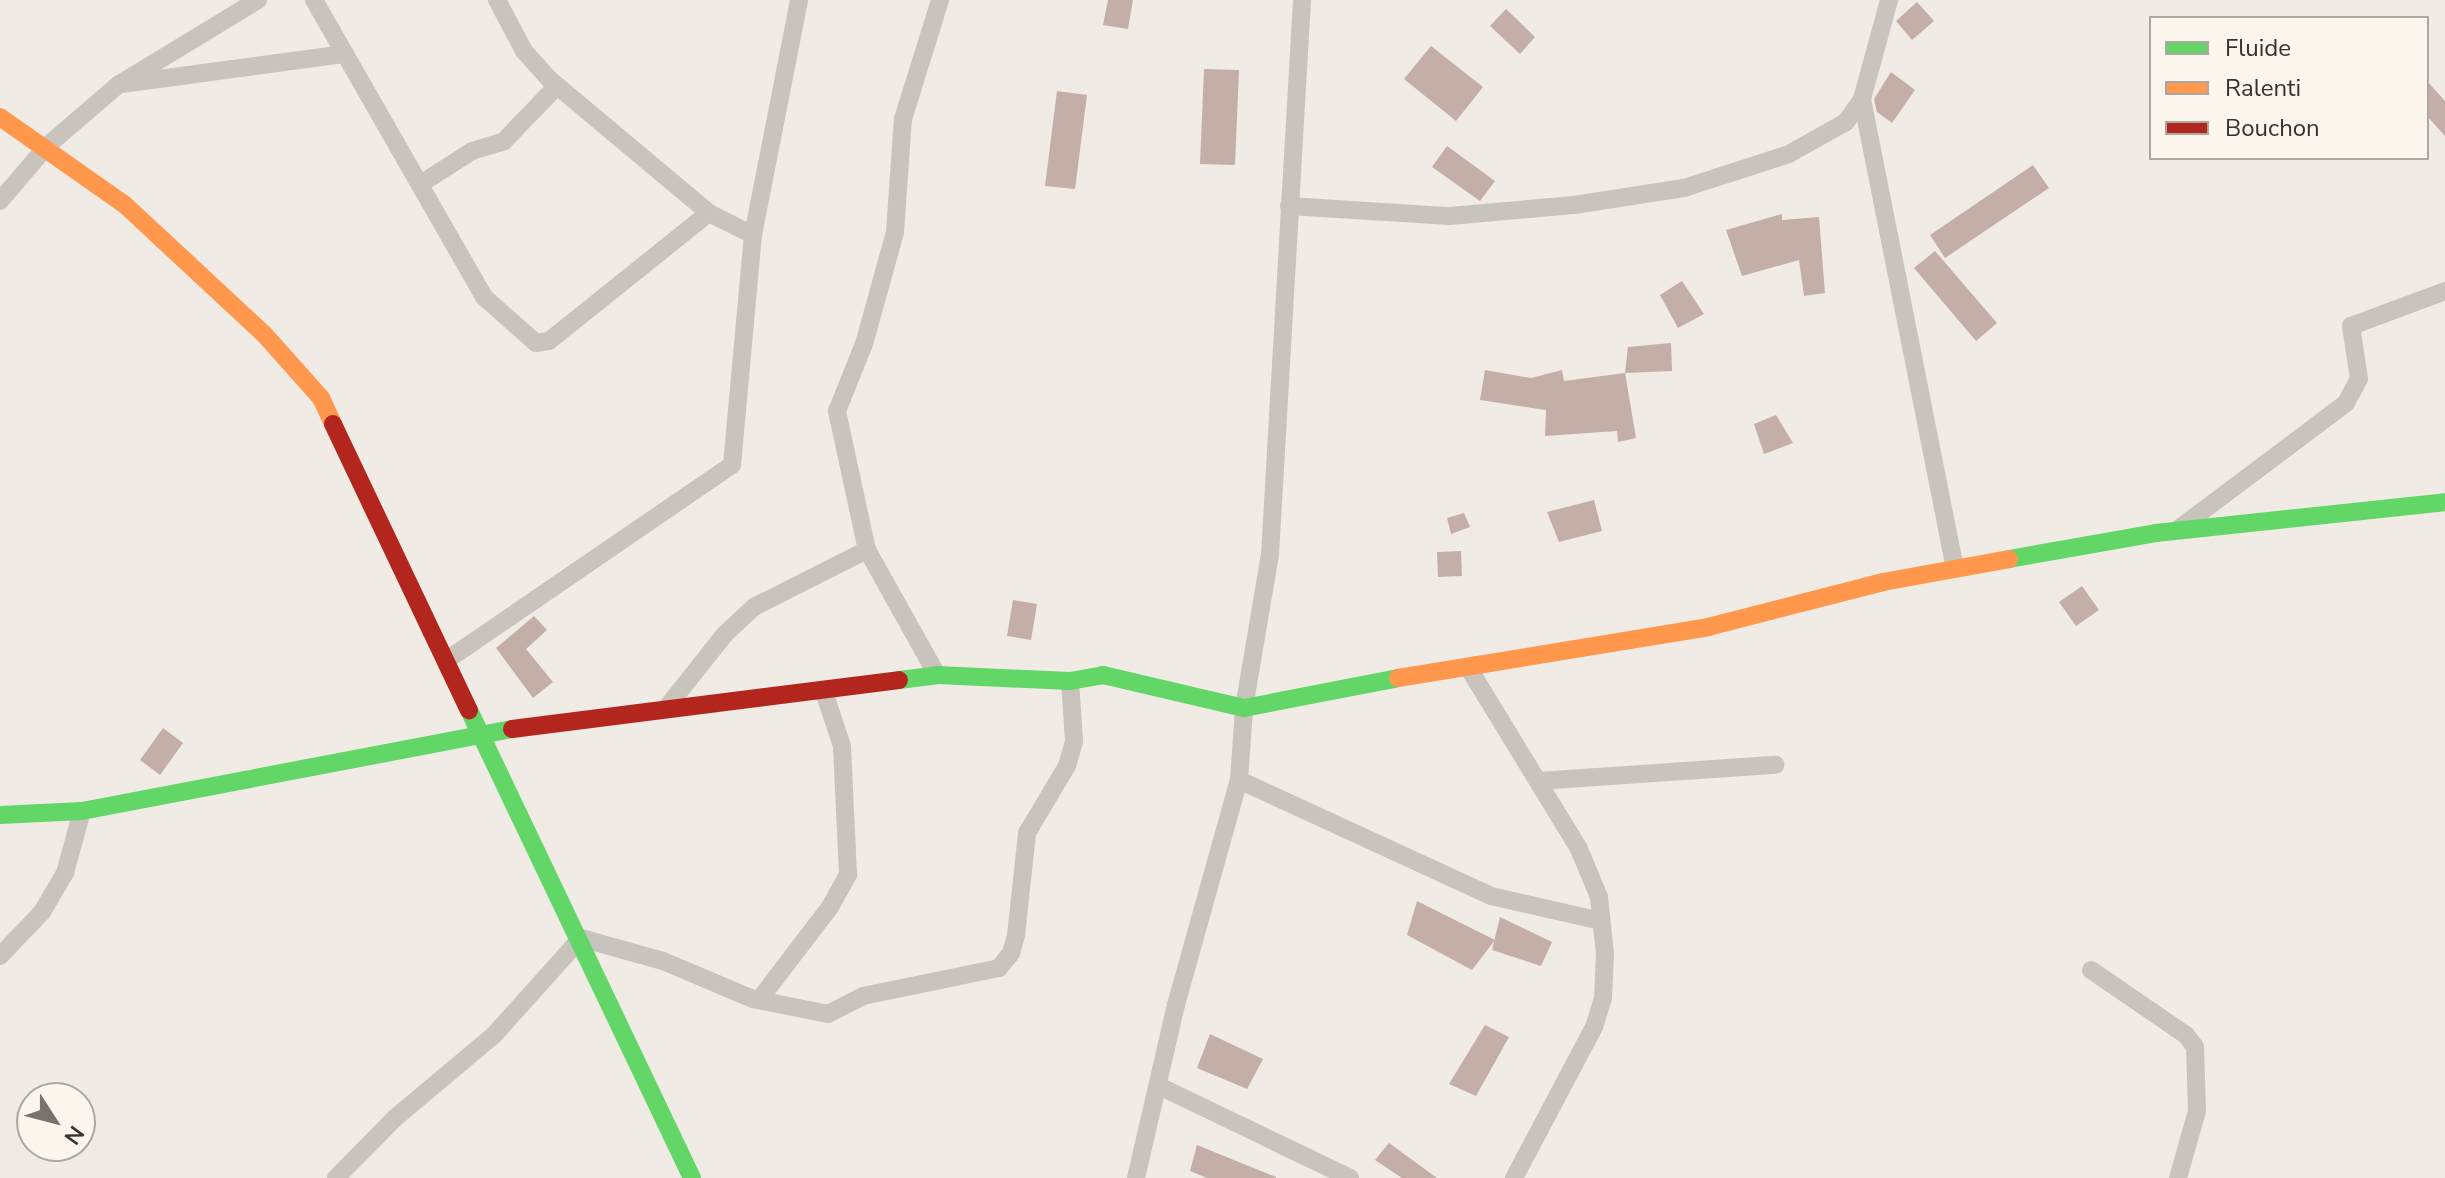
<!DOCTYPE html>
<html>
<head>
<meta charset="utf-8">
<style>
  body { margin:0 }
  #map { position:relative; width:2445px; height:1178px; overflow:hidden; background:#f0ebe5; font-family:"Nunito Sans",sans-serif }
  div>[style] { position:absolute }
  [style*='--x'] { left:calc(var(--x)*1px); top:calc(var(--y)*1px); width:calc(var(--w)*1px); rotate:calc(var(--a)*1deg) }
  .building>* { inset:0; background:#c3afa7 }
  .street>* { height:18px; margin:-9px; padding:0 9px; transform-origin:9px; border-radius:9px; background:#c9c3be }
  .fast>* { height:18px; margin:-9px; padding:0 9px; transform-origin:9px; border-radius:9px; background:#63d668 }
  .slow>* { height:18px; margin:-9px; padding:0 9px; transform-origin:9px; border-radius:9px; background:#ff974d }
  .jam>* { height:18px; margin:-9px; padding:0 9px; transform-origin:9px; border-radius:9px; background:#b3261e }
  span { translate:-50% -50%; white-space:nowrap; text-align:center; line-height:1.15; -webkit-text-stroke:6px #fbf5ee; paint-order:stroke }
  .legend { position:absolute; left:2149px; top:16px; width:280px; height:144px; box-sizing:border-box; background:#fbf5ee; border:2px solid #aea6a0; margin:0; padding:10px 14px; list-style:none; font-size:24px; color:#3b302b }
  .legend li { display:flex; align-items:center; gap:16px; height:40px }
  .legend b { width:40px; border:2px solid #aea6a0 }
  .north { position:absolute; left:16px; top:1082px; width:80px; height:80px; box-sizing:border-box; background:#fbf5ee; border:2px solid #aea6a0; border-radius:50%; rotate:126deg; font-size:22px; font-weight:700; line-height:32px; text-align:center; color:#3b302b }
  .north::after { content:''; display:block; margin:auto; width:28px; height:36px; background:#7a716c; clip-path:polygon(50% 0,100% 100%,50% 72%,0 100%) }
</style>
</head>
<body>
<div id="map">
  <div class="building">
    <i style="clip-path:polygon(1108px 0,1133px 0,1128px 29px,1103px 25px)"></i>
    <i style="clip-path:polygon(1917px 2px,1934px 21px,1912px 40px,1896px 21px)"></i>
    <i style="clip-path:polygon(1506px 9px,1535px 37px,1520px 54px,1490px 26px)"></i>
    <i style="clip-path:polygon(1431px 46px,1483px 87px,1456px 121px,1404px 79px)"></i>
    <i style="clip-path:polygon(1204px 69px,1239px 70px,1235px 165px,1200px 164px)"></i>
    <i style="clip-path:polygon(1891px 72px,1915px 90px,1892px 123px,1877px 112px,1874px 99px)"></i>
    <i style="clip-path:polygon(2427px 81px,2445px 101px,2445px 136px,2427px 116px)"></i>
    <i style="clip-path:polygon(1057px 91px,1087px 95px,1075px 189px,1045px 186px)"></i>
    <i style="clip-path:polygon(1447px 146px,1495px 181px,1480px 201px,1432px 167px)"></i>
    <i style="clip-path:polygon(2033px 165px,2049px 188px,1945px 258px,1930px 235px)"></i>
    <i style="clip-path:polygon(1782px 214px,1782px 220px,1819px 217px,1825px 293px,1804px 296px,1799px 260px,1742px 276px,1726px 230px)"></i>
    <i style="clip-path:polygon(1935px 251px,1997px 323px,1976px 341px,1914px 268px)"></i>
    <i style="clip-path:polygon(1682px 281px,1704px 314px,1678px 328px,1660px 295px)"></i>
    <i style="clip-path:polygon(1671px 343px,1672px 371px,1625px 373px,1628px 347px)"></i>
    <i style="clip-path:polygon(1485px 370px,1531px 378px,1562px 370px,1564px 381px,1625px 373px,1636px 438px,1618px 442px,1617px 431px,1545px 436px,1546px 410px,1480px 400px)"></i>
    <i style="clip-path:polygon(1776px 415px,1793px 443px,1764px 454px,1754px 424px)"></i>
    <i style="clip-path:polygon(1594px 500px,1602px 531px,1559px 542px,1547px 512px)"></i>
    <i style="clip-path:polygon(1464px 513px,1470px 527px,1451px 534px,1447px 518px)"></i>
    <i style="clip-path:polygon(1461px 551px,1462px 576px,1438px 577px,1437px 552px)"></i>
    <i style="clip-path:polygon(2082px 586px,2099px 610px,2076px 626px,2059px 602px)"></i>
    <i style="clip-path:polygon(1013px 600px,1037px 604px,1031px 640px,1007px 636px)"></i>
    <i style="clip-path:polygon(534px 616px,547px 630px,526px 649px,553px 682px,533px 698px,496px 648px)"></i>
    <i style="clip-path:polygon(163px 728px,183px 743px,160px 775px,140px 760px)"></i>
    <i style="clip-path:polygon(1417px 901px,1495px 940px,1472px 970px,1407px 935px)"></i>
    <i style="clip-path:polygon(1500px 917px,1552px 942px,1541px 966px,1492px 950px)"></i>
    <i style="clip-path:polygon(1485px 1025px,1509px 1037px,1476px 1096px,1449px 1084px)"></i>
    <i style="clip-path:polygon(1210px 1034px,1263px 1059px,1247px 1089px,1197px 1068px)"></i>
    <i style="clip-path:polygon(1389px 1143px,1437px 1178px,1402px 1178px,1375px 1160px)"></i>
    <i style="clip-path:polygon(1197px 1145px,1276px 1177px,1276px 1178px,1207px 1178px,1190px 1171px)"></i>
  </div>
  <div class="street">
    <i style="--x:314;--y:0;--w:342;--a:60.2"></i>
    <i style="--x:484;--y:297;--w:69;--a:41.5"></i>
    <i style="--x:536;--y:343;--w:13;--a:-9"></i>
    <i style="--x:549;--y:341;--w:205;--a:-38.7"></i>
    <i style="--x:497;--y:0;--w:58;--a:62.1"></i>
    <i style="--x:524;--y:51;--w:38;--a:48"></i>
    <i style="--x:549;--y:79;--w:209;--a:39.9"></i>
    <i style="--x:709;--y:213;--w:49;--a:26.6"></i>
    <i style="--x:122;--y:84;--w:225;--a:-7.7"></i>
    <i style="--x:1862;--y:99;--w:478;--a:78.8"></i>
    <i style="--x:422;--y:183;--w:59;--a:-32.6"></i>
    <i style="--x:472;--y:151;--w:34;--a:-17"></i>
    <i style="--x:504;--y:141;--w:76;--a:-46.1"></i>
    <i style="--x:0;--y:201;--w:72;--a:-49.5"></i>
    <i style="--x:47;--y:146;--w:94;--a:-40.7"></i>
    <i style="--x:118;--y:85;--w:164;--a:-31.3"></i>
    <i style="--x:1289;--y:206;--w:161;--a:3.6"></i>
    <i style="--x:1450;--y:216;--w:124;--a:-5.1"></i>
    <i style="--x:1574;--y:205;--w:111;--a:-8.8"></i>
    <i style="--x:1684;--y:188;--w:110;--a:-17.9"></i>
    <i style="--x:1789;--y:154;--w:65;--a:-29.3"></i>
    <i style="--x:1846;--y:122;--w:28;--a:-55"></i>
    <i style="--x:1862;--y:99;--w:103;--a:-74.7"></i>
    <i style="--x:2177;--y:530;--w:211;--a:-36.9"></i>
    <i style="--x:2346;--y:403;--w:27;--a:-62"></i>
    <i style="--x:2359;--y:379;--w:54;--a:-98.6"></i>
    <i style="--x:2351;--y:326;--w:100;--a:-20.4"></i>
    <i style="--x:447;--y:660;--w:345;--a:-34.4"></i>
    <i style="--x:732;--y:465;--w:231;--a:-84.8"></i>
    <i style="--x:753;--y:235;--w:239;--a:-78.9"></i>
    <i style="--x:1468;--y:667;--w:213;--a:58.6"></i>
    <i style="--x:1579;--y:849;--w:52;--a:67.4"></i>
    <i style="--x:1599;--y:897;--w:57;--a:84"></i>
    <i style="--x:1605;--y:954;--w:44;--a:92.6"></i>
    <i style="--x:1603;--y:998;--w:30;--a:107"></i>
    <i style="--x:1594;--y:1027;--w:171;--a:117.9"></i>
    <i style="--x:937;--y:675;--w:143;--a:-119.2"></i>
    <i style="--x:867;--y:550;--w:142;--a:-102.2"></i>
    <i style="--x:837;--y:411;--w:72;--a:-68.1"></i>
    <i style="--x:864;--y:344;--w:116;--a:-74.5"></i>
    <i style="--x:895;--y:232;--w:113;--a:-86"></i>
    <i style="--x:903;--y:119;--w:125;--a:-72.7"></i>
    <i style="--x:667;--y:707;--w:93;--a:-51.5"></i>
    <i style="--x:725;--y:634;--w:40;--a:-43"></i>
    <i style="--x:754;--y:607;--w:127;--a:-26.8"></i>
    <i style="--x:1239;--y:780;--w:277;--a:24.7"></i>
    <i style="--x:1491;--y:896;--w:113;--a:12.8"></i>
    <i style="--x:1538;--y:781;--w:238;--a:-3.9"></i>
    <i style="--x:0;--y:956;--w:61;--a:-46.3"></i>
    <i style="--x:42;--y:912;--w:45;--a:-59.5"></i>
    <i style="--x:65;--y:873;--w:64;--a:-74.7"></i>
    <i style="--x:2091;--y:970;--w:115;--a:34.4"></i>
    <i style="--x:2186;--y:1035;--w:15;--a:53"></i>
    <i style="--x:2195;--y:1047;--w:64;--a:88.2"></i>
    <i style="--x:2197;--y:1111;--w:70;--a:105.8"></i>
    <i style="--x:759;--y:1000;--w:117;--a:-52.6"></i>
    <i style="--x:830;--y:907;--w:38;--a:-61"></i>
    <i style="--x:848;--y:874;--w:128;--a:-92.7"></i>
    <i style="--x:842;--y:746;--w:57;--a:-108.4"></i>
    <i style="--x:1159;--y:1086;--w:212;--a:25.7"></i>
    <i style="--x:336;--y:1178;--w:84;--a:-45.5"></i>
    <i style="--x:395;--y:1118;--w:129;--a:-40"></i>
    <i style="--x:494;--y:1035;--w:130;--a:-48.1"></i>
    <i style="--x:581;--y:938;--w:85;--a:15.7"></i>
    <i style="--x:663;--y:961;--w:98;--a:22.9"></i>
    <i style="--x:753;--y:999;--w:76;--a:11.3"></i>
    <i style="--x:828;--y:1014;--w:39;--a:-27"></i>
    <i style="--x:863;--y:996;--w:139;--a:-11.6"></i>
    <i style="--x:999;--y:968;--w:19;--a:-51"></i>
    <i style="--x:1011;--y:953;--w:19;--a:-74"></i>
    <i style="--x:1016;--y:935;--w:103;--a:-83.8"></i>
    <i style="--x:1027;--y:833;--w:78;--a:-59.2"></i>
    <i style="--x:1067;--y:766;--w:26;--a:-74"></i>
    <i style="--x:1074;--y:741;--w:60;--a:-93.8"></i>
    <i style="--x:1136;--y:1178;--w:178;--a:-77"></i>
    <i style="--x:1176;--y:1005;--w:234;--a:-74.4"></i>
    <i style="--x:1239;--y:780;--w:72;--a:-86"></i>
    <i style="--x:1244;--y:708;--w:155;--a:-80.4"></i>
    <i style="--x:1270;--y:555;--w:556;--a:-86.7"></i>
  </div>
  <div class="fast">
    <i style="--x:2009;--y:559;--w:149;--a:-10"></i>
    <i style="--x:2156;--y:533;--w:291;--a:-6.1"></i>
    <i style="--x:899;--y:680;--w:38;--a:-7"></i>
    <i style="--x:937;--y:675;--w:133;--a:2.6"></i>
    <i style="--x:1070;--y:681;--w:34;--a:-10"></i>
    <i style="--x:1103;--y:675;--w:145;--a:13.2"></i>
    <i style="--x:1244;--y:708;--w:157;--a:-11"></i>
    <i style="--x:469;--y:710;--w:518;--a:64.52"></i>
    <i style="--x:0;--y:815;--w:82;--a:-2.8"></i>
    <i style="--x:82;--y:811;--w:438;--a:-10.8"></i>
  </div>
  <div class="slow">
    <i style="--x:0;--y:117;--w:151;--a:35.1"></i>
    <i style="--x:124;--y:204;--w:191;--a:42.9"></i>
    <i style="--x:264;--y:334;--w:86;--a:48.3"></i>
    <i style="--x:321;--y:398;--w:29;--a:65"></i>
    <i style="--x:1398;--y:678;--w:314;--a:-9.3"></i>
    <i style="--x:1708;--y:627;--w:181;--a:-14.4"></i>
    <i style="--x:1883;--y:582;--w:128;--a:-10.3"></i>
  </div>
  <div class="jam">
    <i style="--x:333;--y:424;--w:317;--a:64.6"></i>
    <i style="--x:512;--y:729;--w:390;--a:-7.2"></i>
  </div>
  <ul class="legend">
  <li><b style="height:10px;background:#63d668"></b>Fluide</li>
  <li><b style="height:10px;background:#ff974d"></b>Ralenti</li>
  <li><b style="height:10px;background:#b3261e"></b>Bouchon</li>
  </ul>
  <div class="north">N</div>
</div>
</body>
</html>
